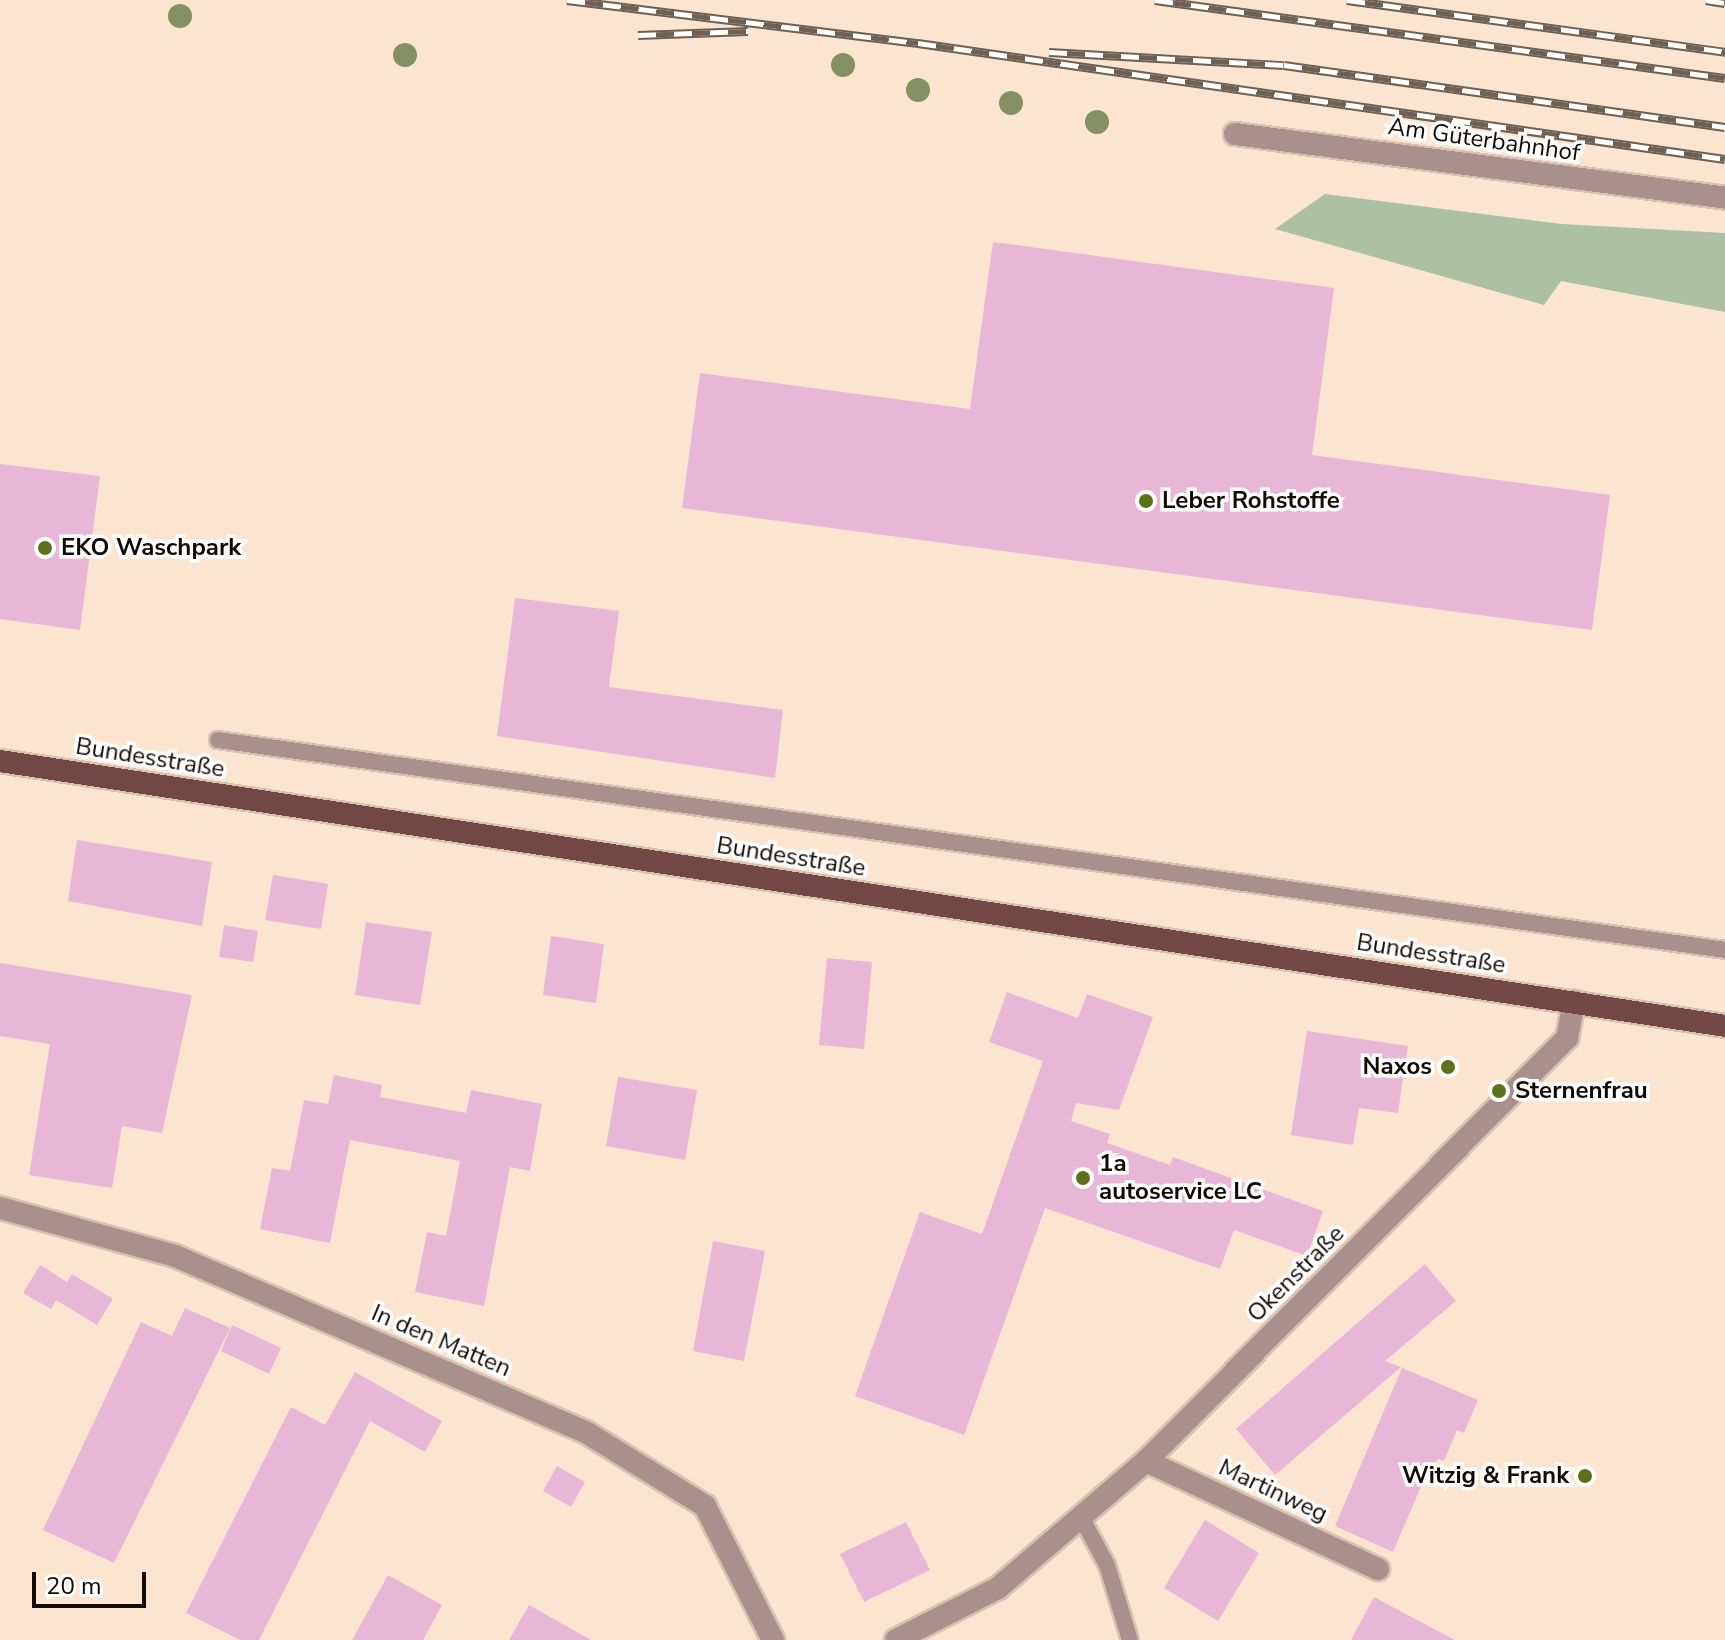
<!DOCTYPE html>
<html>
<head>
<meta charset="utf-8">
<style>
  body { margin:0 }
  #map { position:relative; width:1725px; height:1640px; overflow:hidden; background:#fbe5d0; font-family:"Nunito Sans",sans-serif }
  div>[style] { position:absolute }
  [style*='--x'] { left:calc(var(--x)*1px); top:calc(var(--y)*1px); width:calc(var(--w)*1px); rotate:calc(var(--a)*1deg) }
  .green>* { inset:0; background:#acc0a3 }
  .building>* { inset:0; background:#e8b7d8 }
  .roads { filter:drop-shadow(2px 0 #d6c2af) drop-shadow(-2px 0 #d6c2af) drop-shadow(0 2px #d6c2af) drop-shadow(0 -2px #d6c2af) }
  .service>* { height:16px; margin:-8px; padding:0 8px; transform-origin:8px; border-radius:8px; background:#aa908d }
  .minor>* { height:22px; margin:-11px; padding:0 11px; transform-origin:11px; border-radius:11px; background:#aa908d }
  .primary>* { height:22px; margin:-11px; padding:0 11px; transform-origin:11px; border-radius:11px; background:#734743 }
  .rail>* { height:9px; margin-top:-4.5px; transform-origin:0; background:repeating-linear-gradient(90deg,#fff 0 18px,#6e6053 0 36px); box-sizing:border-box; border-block:2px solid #6e6053 }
  .trees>* { width:24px; height:24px; margin:-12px; border-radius:50%; background:#859062 }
  .dots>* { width:22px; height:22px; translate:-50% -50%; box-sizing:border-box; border:4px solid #fff; border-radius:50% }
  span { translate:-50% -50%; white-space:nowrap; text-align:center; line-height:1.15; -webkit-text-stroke:7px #fff; paint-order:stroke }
  .street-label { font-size:24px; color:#130a03 }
  .poi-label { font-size:24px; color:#130a03; font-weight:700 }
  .left { translate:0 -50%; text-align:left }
  .right { translate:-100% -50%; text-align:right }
  .scale { position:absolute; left:32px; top:1572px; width:114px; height:36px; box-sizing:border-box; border:4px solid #130a03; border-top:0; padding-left:10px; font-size:24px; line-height:28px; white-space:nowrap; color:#130a03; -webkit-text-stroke:6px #fff; paint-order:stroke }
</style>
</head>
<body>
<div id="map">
  <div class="green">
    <i style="clip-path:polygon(1325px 194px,1562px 224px,1725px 233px,1725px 312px,1561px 281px,1544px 305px,1275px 229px)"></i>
  </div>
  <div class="building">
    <i style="clip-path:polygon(993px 242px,1334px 288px,1312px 455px,1610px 495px,1592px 630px,682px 508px,700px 373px,970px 409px)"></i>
    <i style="clip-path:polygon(0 464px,100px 476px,80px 630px,0 619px)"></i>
    <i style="clip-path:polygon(515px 598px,619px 611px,609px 687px,783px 710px,775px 778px,497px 736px)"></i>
    <i style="clip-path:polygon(77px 840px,212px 862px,202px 926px,68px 901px)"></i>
    <i style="clip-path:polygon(273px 875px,328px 884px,321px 929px,265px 920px)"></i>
    <i style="clip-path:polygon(366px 922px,432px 932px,420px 1005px,355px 995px)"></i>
    <i style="clip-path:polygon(224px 925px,258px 931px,253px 962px,219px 957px)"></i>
    <i style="clip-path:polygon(551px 936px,604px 944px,596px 1003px,543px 995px)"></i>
    <i style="clip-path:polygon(827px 958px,872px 962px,864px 1049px,819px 1045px)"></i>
    <i style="clip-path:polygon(0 963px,192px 995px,162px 1133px,122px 1126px,112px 1188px,29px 1175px,50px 1044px,0 1036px)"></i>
    <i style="clip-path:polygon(1007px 992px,1078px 1018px,1087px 994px,1153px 1017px,1119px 1110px,1076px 1103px,1071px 1121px,1110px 1134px,1107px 1143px,1170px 1165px,1173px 1157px,1323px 1211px,1307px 1256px,1234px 1230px,1220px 1269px,1045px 1208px,964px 1435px,855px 1396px,920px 1212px,982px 1234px,1043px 1061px,989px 1042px)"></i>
    <i style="clip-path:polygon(1307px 1031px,1408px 1046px,1398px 1113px,1359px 1108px,1353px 1145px,1291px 1135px)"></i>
    <i style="clip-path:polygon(334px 1075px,382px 1085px,380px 1097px,466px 1113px,471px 1090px,542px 1104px,530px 1171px,510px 1167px,484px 1306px,415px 1292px,427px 1232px,446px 1236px,460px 1161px,350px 1140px,330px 1243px,260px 1229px,272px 1168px,290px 1171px,304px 1100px,328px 1104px)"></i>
    <i style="clip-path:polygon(618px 1077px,697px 1090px,685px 1160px,606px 1146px)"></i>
    <i style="clip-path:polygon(713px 1241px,765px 1251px,744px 1361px,693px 1351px)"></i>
    <i style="clip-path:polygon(1425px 1264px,1456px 1301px,1385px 1361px,1401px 1367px,1275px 1475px,1236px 1429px)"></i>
    <i style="clip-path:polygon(40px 1265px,67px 1282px,51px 1309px,23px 1293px)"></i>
    <i style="clip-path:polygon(72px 1274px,113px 1299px,97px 1325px,56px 1300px)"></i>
    <i style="clip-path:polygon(185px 1308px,230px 1328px,114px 1563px,43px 1530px,141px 1322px,172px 1336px)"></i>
    <i style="clip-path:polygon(232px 1325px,281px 1348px,269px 1374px,221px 1351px)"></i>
    <i style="clip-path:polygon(1402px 1368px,1478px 1400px,1464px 1433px,1457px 1430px,1444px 1461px,1438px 1459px,1420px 1489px,1393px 1552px,1335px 1526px)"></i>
    <i style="clip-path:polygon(355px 1372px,442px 1421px,425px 1452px,370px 1421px,259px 1640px,240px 1640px,186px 1613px,291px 1407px,325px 1425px)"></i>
    <i style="clip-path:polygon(557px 1466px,585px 1482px,571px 1507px,543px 1491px)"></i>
    <i style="clip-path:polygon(1205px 1520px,1259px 1553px,1218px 1621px,1164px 1588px)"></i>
    <i style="clip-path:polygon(906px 1522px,930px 1570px,864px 1602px,840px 1554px)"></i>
    <i style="clip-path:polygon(388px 1575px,442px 1605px,423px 1640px,352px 1640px)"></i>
    <i style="clip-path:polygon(1374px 1597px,1455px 1640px,1351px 1640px)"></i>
    <i style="clip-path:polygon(529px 1605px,591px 1640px,509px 1640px)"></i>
  </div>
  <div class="roads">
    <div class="service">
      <i style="--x:218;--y:740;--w:1522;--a:7.93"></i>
      <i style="--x:1081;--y:1517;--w:55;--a:61.6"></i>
      <i style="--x:1107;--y:1565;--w:78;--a:73"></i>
    </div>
    <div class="minor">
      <i style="--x:1235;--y:134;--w:494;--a:7.4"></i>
      <i style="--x:0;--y:1208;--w:181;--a:15.3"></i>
      <i style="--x:175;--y:1256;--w:448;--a:23.2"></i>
      <i style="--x:587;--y:1433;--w:139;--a:31.7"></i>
      <i style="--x:705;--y:1506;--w:150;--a:63.1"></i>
      <i style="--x:1146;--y:1461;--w:256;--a:25"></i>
      <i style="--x:896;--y:1640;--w:114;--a:-27"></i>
      <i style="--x:998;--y:1588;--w:195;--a:-40.6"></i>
      <i style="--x:1146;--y:1461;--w:597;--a:-45.14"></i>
      <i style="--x:1567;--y:1038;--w:37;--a:-79"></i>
    </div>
    <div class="primary">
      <i style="--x:0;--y:761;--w:1745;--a:8.73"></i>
    </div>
  </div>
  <div class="rail">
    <i style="--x:567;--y:0;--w:354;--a:7"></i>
    <i style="--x:918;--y:43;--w:815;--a:8.18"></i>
    <i style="--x:1155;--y:0;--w:575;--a:7.79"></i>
    <i style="--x:1347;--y:0;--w:382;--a:7.8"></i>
    <i style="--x:1706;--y:0;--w:19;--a:9"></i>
    <i style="--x:638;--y:35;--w:110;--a:-2.1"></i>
    <i style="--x:1049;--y:52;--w:235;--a:3.2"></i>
    <i style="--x:1284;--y:65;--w:445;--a:8"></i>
  </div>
  <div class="trees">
    <i style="left:180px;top:16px"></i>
    <i style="left:405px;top:55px"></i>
    <i style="left:843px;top:65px"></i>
    <i style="left:918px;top:90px"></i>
    <i style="left:1011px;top:103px"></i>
    <i style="left:1097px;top:122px"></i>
  </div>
  <div class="dots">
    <i style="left:1146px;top:501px;background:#5f701c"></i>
    <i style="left:45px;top:548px;background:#5f701c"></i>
    <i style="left:1448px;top:1067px;background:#5f701c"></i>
    <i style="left:1499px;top:1091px;background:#5f701c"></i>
    <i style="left:1083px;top:1178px;background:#5f701c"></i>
    <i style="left:1585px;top:1476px;background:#5f701c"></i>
  </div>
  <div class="street-label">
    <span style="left:1484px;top:140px;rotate:8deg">Am Güterbahnhof</span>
    <span style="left:150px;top:758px;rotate:9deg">Bundesstraße</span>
    <span style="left:791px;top:857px;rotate:9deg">Bundesstraße</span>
    <span style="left:1431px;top:954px;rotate:9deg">Bundesstraße</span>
    <span style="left:1296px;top:1274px;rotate:-45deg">Okenstraße</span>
    <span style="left:441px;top:1341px;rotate:23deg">In den Matten</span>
    <span style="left:1273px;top:1491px;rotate:25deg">Martinweg</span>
  </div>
  <div class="poi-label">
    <span class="left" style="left:1162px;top:501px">Leber Rohstoffe</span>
    <span class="left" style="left:61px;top:548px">EKO Waschpark</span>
    <span class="right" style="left:1432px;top:1067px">Naxos</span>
    <span class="left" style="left:1515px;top:1091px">Sternenfrau</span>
    <span class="left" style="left:1099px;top:1178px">1a<br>autoservice LC</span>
    <span class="right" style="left:1569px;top:1476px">Witzig &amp; Frank</span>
  </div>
  <div class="scale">20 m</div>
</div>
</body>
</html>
